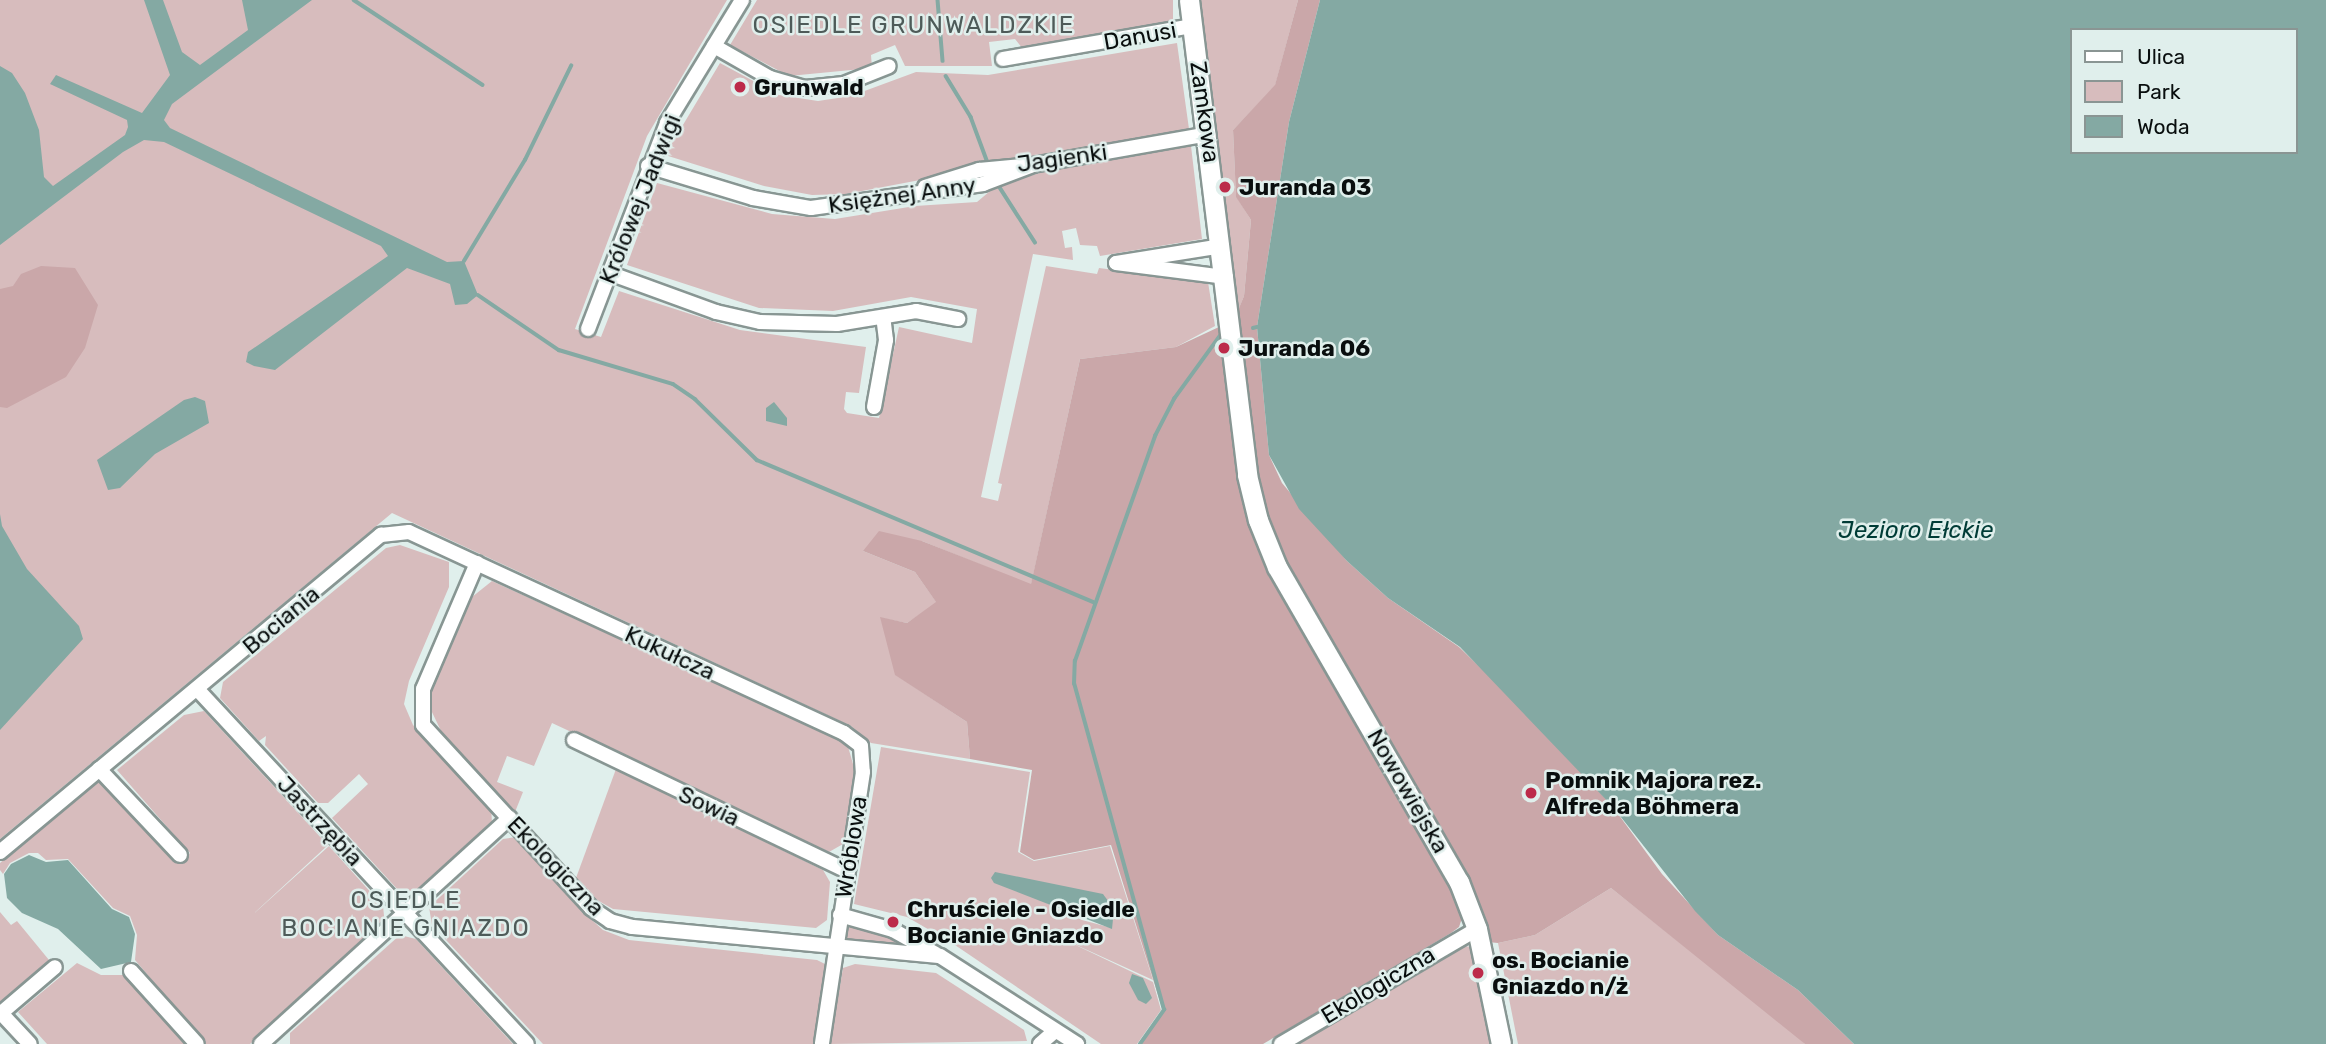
<!DOCTYPE html>
<html>
<head>
<meta charset="utf-8">
<style>
  body { margin:0 }
  #map { position:relative; width:2326px; height:1044px; overflow:hidden; background:#e0efec; font-family:Rubik,sans-serif }
  div>[style] { position:absolute }
  [style*='--x'] { left:calc(var(--x)*1px); top:calc(var(--y)*1px); width:calc(var(--w)*1px); rotate:calc(var(--a)*1deg) }
  .green>* { inset:0; background:#d7bcbd }
  .forest>* { inset:0; background:#caa7a9 }
  .water>* { inset:0; background:#84a9a3 }
  .stream>* { height:3.5px; margin:-1.75px; padding:0 1.75px; transform-origin:1.75px; border-radius:1.75px; background:#84a9a3 }
  .roads { filter:drop-shadow(2px 0 #889693) drop-shadow(-2px 0 #889693) drop-shadow(0 2px #889693) drop-shadow(0 -2px #889693) }
  .street>* { height:14px; margin:-7px; padding:0 7px; transform-origin:7px; border-radius:7px; background:#fff }
  .secondary>* { height:19px; margin:-9.5px; padding:0 9.5px; transform-origin:9.5px; border-radius:9.5px; background:#fff }
  .dots>* { width:19px; height:19px; translate:-50% -50%; box-sizing:border-box; border:4px solid #e0efec; border-radius:50% }
  span { translate:-50% -50%; white-space:nowrap; text-align:center; line-height:1.15; -webkit-text-stroke:5px #e0efec; paint-order:stroke }
  .street-label { font-size:23px; color:#090e0e }
  .poi-label { font-size:23px; color:#090e0e; font-weight:700 }
  .left { translate:0 -50%; text-align:left }
  .neighbourhood-label { font-size:24px; color:#4e5b59; letter-spacing:2px }
  .water-label { font-size:24px; color:#003c36; font-style:italic }
  .legend { position:absolute; left:2070px; top:28px; width:228px; height:126px; box-sizing:border-box; background:#e0efec; border:2px solid #8a9593; margin:0; padding:9px 12px; list-style:none; font-size:21px; color:#090e0e }
  .legend li { display:flex; align-items:center; gap:14px; height:35px }
  .legend b { width:35px; border:2px solid #8a9593 }
</style>
</head>
<body>
<div id="map">
  <div class="green">
    <i style="clip-path:polygon(0 0,727px 0,647px 136px,575px 329px,601px 337px,619px 291px,740px 330px,866px 347px,859px 393px,846px 392px,844px 409px,847px 413px,879px 418px,899px 327px,972px 343px,977px 309px,911px 297px,833px 311px,759px 308px,627px 265px,657px 183px,772px 214px,835px 219px,915px 206px,977px 202px,996px 186px,1043px 172px,1191px 146px,1202px 239px,1100px 256px,1097px 246px,1080px 245px,1076px 228px,1062px 231px,1065px 248px,1072px 247px,1073px 260px,1033px 254px,981px 497px,998px 501px,1002px 484px,998px 483px,1046px 266px,1097px 274px,1099px 268px,1208px 282px,1215px 326px,1176px 347px,1080px 359px,1031px 585px,922px 541px,863px 551px,915px 572px,937px 603px,907px 623px,881px 618px,896px 675px,967px 722px,970px 759px,871px 743px,851px 726px,392px 513px,0 839px)"></i>
    <i style="clip-path:polygon(757px 0,1173px 0,1173px 22px,1023px 49px,1015px 39px,989px 42px,992px 66px,905px 66px,895px 45px,871px 55px,872px 68px,789px 76px,730px 45px)"></i>
    <i style="clip-path:polygon(1195px 0,1298px 0,1275px 86px,1233px 130px,1236px 196px,1251px 220px,1244px 296px,1236px 316px)"></i>
    <i style="clip-path:polygon(1177px 43px,1189px 129px,846px 194px,812px 195px,764px 186px,665px 155px,720px 63px,779px 95px,818px 101px,851px 96px,916px 72px,988px 75px)"></i>
    <i style="clip-path:polygon(400px 545px,449px 562px,449px 587px,409px 681px,404px 704px,413px 725px,491px 806px,492px 823px,418px 891px,399px 891px,332px 818px,368px 784px,359px 774px,328px 803px,318px 803px,265px 745px,266px 736px,259px 741px,220px 698px,223px 682px,386px 548px)"></i>
    <i style="clip-path:polygon(492px 581px,847px 743px,855px 771px,843px 844px,829px 852px,552px 723px,534px 766px,507px 756px,497px 782px,523px 792px,515px 812px,441px 731px,431px 710px,430px 694px,472px 597px)"></i>
    <i style="clip-path:polygon(204px 711px,328px 845px,250px 917px,329px 846px,383px 906px,385px 925px,250px 1044px,206px 1044px,135px 960px,137px 935px,130px 916px,113px 908px,68px 859px,46px 860px,38px 853px,29px 853px,10px 863px,3px 874px,0 870px,0 863px,99px 777px,179px 863px,190px 853px,117px 770px,184px 715px)"></i>
    <i style="clip-path:polygon(evenodd,881px 747px,1030px 772px,1018px 852px,1034px 861px,1110px 846px,1153px 980px,1063px 939px,1153px 982px,1161px 1010px,1137px 1044px,1101px 1044px,952px 943px,907px 917px,854px 904px,881px 747px,1014px 887px,1112px 928px,1082px 920px,1014px 887px)"></i>
    <i style="clip-path:polygon(616px 769px,823px 870px,830px 882px,827px 920px,816px 928px,613px 909px,595px 899px,576px 878px)"></i>
    <i style="clip-path:polygon(516px 837px,583px 912px,603px 930px,629px 940px,817px 960px,827px 965px,814px 1044px,543px 1044px,432px 925px,429px 907px,503px 839px)"></i>
    <i style="clip-path:polygon(1611px 888px,1799px 1037px,1805px 1044px,1518px 1044px,1498px 943px,1535px 935px)"></i>
    <i style="clip-path:polygon(0 912px,11px 925px,17px 921px,49px 960px,0 1002px)"></i>
    <i style="clip-path:polygon(847px 923px,889px 934px,920px 948px,849px 940px,844px 937px)"></i>
    <i style="clip-path:polygon(400px 935px,416px 939px,513px 1044px,290px 1044px,290px 1033px)"></i>
    <i style="clip-path:polygon(1464px 946px,1471px 947px,1495px 1044px,1293px 1044px)"></i>
    <i style="clip-path:polygon(77px 963px,101px 975px,124px 975px,185px 1044px,47px 1044px,18px 1012px)"></i>
    <i style="clip-path:polygon(855px 964px,936px 973px,1024px 1030px,1027px 1041px,830px 1044px,843px 968px)"></i>
  </div>
  <div class="forest">
    <i style="clip-path:polygon(1298px 0,1320px 0,1289px 122px,1257px 327px,1269px 455px,1282px 483px,1347px 561px,1388px 598px,1459px 647px,1523px 709px,1613px 807px,1662px 874px,1718px 935px,1798px 990px,1854px 1044px,1805px 1044px,1611px 888px,1535px 935px,1498px 943px,1488px 942px,1464px 912px,1459px 927px,1451px 933px,1263px 1044px,1139px 1044px,1163px 1011px,1111px 845px,1034px 860px,1020px 852px,1032px 770px,970px 759px,967px 722px,895px 675px,880px 617px,907px 623px,936px 602px,915px 572px,863px 551px,879px 531px,922px 541px,1031px 584px,1080px 359px,1176px 347px,1234px 320px,1244px 296px,1251px 220px,1236px 197px,1233px 130px,1275px 85px)"></i>
    <i style="clip-path:polygon(41px 266px,75px 268px,98px 305px,85px 348px,66px 377px,7px 408px,0 407px,0 289px,13px 286px,21px 274px)"></i>
  </div>
  <div class="water">
    <i style="clip-path:polygon(144px 0,163px 0,182px 52px,200px 65px,248px 30px,242px 0,312px 0,172px 104px,164px 120px,170px 128px,447px 262px,464px 261px,478px 295px,467px 304px,455px 305px,450px 284px,407px 268px,275px 370px,254px 366px,246px 362px,248px 352px,388px 256px,381px 246px,164px 142px,144px 140px,123px 152px,0 245px,0 66px,12px 73px,25px 93px,39px 130px,44px 177px,53px 186px,125px 135px,128px 127px,127px 120px,50px 84px,56px 75px,142px 113px,170px 75px)"></i>
    <i style="clip-path:polygon(evenodd,1320px 0,2326px 0,2326px 1044px,1854px 1044px,1798px 990px,1718px 935px,1695px 911px,1613px 807px,1460px 647px,1388px 598px,1347px 561px,1299px 509px,1269px 455px,1257px 327px,1289px 122px,1320px 0,2072px 30px,2296px 30px,2296px 152px,2072px 152px,2072px 30px)"></i>
    <i style="clip-path:polygon(195px 397px,205px 401px,209px 423px,155px 454px,120px 488px,108px 490px,97px 460px,184px 400px)"></i>
    <i style="clip-path:polygon(774px 402px,787px 418px,787px 426px,766px 421px,766px 408px)"></i>
    <i style="clip-path:polygon(0 514px,2px 526px,27px 569px,79px 626px,83px 639px,0 730px)"></i>
    <i style="clip-path:polygon(29px 855px,46px 862px,68px 860px,112px 909px,129px 917px,135px 934px,131px 962px,101px 969px,58px 929px,22px 913px,7px 898px,4px 874px,11px 864px)"></i>
    <i style="clip-path:polygon(995px 872px,1103px 894px,1114px 909px,1112px 929px,994px 883px,991px 878px)"></i>
    <i style="clip-path:polygon(1132px 974px,1143px 978px,1152px 998px,1146px 1004px,1138px 1000px,1129px 983px)"></i>
  </div>
  <div class="stream">
    <i style="--x:354;--y:0;--w:154;--a:33.4"></i>
    <i style="--x:938;--y:0;--w:61;--a:85.3"></i>
    <i style="--x:946;--y:76;--w:48;--a:58.6"></i>
    <i style="--x:971;--y:117;--w:49;--a:69.7"></i>
    <i style="--x:999;--y:186;--w:67;--a:57.3"></i>
    <i style="--x:464;--y:261;--w:118;--a:-58.9"></i>
    <i style="--x:525;--y:160;--w:105;--a:-63.9"></i>
    <i style="--x:478;--y:295;--w:98;--a:34.2"></i>
    <i style="--x:559;--y:350;--w:119;--a:16.6"></i>
    <i style="--x:673;--y:384;--w:27;--a:34"></i>
    <i style="--x:695;--y:399;--w:87;--a:44.5"></i>
    <i style="--x:757;--y:460;--w:365;--a:22.9"></i>
    <i style="--x:1253;--y:328;--w:4;--a:-14"></i>
    <i style="--x:1140;--y:1044;--w:42;--a:-54.8"></i>
    <i style="--x:1164;--y:1010;--w:338;--a:-105.4"></i>
    <i style="--x:1074;--y:684;--w:23;--a:-88"></i>
    <i style="--x:1075;--y:661;--w:239;--a:-70.4"></i>
    <i style="--x:1155;--y:436;--w:42;--a:-62.8"></i>
    <i style="--x:1174;--y:399;--w:82;--a:-54"></i>
  </div>
  <div class="roads">
    <div class="street">
      <i style="--x:714;--y:46;--w:64;--a:29.7"></i>
      <i style="--x:770;--y:78;--w:36;--a:16"></i>
      <i style="--x:805;--y:88;--w:39;--a:-6"></i>
      <i style="--x:844;--y:84;--w:48;--a:-21.8"></i>
      <i style="--x:1003;--y:59;--w:193;--a:-9.9"></i>
      <i style="--x:648;--y:166;--w:110;--a:16.9"></i>
      <i style="--x:753;--y:198;--w:59;--a:9.8"></i>
      <i style="--x:811;--y:208;--w:174;--a:-7.9"></i>
      <i style="--x:983;--y:184;--w:53;--a:-20.8"></i>
      <i style="--x:925;--y:187;--w:57;--a:-17.5"></i>
      <i style="--x:979;--y:170;--w:54;--a:-5.3"></i>
      <i style="--x:1033;--y:165;--w:178;--a:-10"></i>
      <i style="--x:1222;--y:246;--w:107;--a:170.9"></i>
      <i style="--x:1116;--y:263;--w:111;--a:7.3"></i>
      <i style="--x:609;--y:273;--w:114;--a:20"></i>
      <i style="--x:716;--y:312;--w:45;--a:12.8"></i>
      <i style="--x:760;--y:322;--w:77;--a:1.5"></i>
      <i style="--x:837;--y:324;--w:80;--a:-9.3"></i>
      <i style="--x:916;--y:311;--w:43;--a:10.8"></i>
      <i style="--x:588;--y:329;--w:221;--a:-69"></i>
      <i style="--x:667;--y:123;--w:144;--a:-58.6"></i>
      <i style="--x:874;--y:407;--w:68;--a:-79.8"></i>
      <i style="--x:886;--y:340;--w:23;--a:-97"></i>
      <i style="--x:477;--y:563;--w:137;--a:113.2"></i>
      <i style="--x:423;--y:689;--w:36;--a:90"></i>
      <i style="--x:423;--y:725;--w:248;--a:47.4"></i>
      <i style="--x:591;--y:908;--w:23;--a:34"></i>
      <i style="--x:610;--y:921;--w:23;--a:15"></i>
      <i style="--x:632;--y:927;--w:309;--a:5.4"></i>
      <i style="--x:940;--y:956;--w:163;--a:32.7"></i>
      <i style="--x:198;--y:690;--w:483;--a:47.1"></i>
      <i style="--x:574;--y:740;--w:301;--a:25.6"></i>
      <i style="--x:99;--y:769;--w:118;--a:46.7"></i>
      <i style="--x:0;--y:852;--w:496;--a:-39.8"></i>
      <i style="--x:381;--y:535;--w:28;--a:-6"></i>
      <i style="--x:409;--y:532;--w:479;--a:24.8"></i>
      <i style="--x:844;--y:733;--w:21;--a:37"></i>
      <i style="--x:861;--y:746;--w:26;--a:86"></i>
      <i style="--x:863;--y:772;--w:275;--a:98.6"></i>
      <i style="--x:840;--y:915;--w:55;--a:15.8"></i>
      <i style="--x:893;--y:930;--w:49;--a:29.2"></i>
      <i style="--x:131;--y:971;--w:98;--a:47.9"></i>
      <i style="--x:1;--y:1013;--w:42;--a:46.9"></i>
      <i style="--x:0;--y:1014;--w:72;--a:-40.5"></i>
      <i style="--x:261;--y:1044;--w:336;--a:-42.3"></i>
      <i style="--x:1040;--y:1044;--w:20;--a:-41"></i>
      <i style="--x:1281;--y:1044;--w:227;--a:-30.4"></i>
    </div>
    <div class="secondary">
      <i style="--x:1189;--y:0;--w:479;--a:83"></i>
      <i style="--x:1247;--y:475;--w:46;--a:76.3"></i>
      <i style="--x:1258;--y:520;--w:51;--a:68"></i>
      <i style="--x:1277;--y:567;--w:364;--a:60"></i>
      <i style="--x:1459;--y:882;--w:50;--a:69"></i>
      <i style="--x:1477;--y:929;--w:117;--a:78.2"></i>
    </div>
  </div>
  <div class="dots">
    <i style="left:740px;top:87px;background:#bc2b4a"></i>
    <i style="left:1225px;top:187px;background:#bc2b4a"></i>
    <i style="left:1224px;top:348px;background:#bc2b4a"></i>
    <i style="left:1531px;top:793px;background:#bc2b4a"></i>
    <i style="left:893px;top:922px;background:#bc2b4a"></i>
    <i style="left:1478px;top:973px;background:#bc2b4a"></i>
  </div>
  <div class="street-label">
    <span style="left:1140px;top:36px;rotate:-10deg">Danusi</span>
    <span style="left:1205px;top:112px;rotate:82deg">Zamkowa</span>
    <span style="left:1062px;top:158px;rotate:-8deg">Jagienki</span>
    <span style="left:902px;top:195px;rotate:-8deg">Księżnej Anny</span>
    <span style="left:640px;top:199px;rotate:-68deg">Królowej Jadwigi</span>
    <span style="left:281px;top:620px;rotate:-40deg">Bociania</span>
    <span style="left:670px;top:653px;rotate:25deg">Kukułcza</span>
    <span style="left:1408px;top:791px;rotate:60deg">Nowowiejska</span>
    <span style="left:709px;top:806px;rotate:25deg">Sowia</span>
    <span style="left:320px;top:821px;rotate:47deg">Jastrzębia</span>
    <span style="left:851px;top:847px;rotate:-81deg">Wróblowa</span>
    <span style="left:556px;top:866px;rotate:46deg">Ekologiczna</span>
    <span style="left:1378px;top:985px;rotate:-31deg">Ekologiczna</span>
  </div>
  <div class="poi-label">
    <span class="left" style="left:754px;top:87px">Grunwald</span>
    <span class="left" style="left:1239px;top:187px">Juranda 03</span>
    <span class="left" style="left:1238px;top:348px">Juranda 06</span>
    <span class="left" style="left:1545px;top:793px">Pomnik Majora rez.<br>Alfreda Böhmera</span>
    <span class="left" style="left:907px;top:922px">Chruściele - Osiedle<br>Bocianie Gniazdo</span>
    <span class="left" style="left:1492px;top:973px">os. Bocianie<br>Gniazdo n/ż</span>
  </div>
  <div class="neighbourhood-label">
    <span style="left:914px;top:26px">OSIEDLE GRUNWALDZKIE</span>
    <span style="left:406px;top:915px">OSIEDLE<br>BOCIANIE GNIAZDO</span>
  </div>
  <div class="water-label">
    <span style="left:1916px;top:531px">Jezioro Ełckie</span>
  </div>
  <ul class="legend">
  <li><b style="height:9px;background:#fff"></b>Ulica</li>
  <li><b style="height:19px;background:#d7bcbd"></b>Park</li>
  <li><b style="height:19px;background:#84a9a3"></b>Woda</li>
  </ul>
</div>
</body>
</html>
